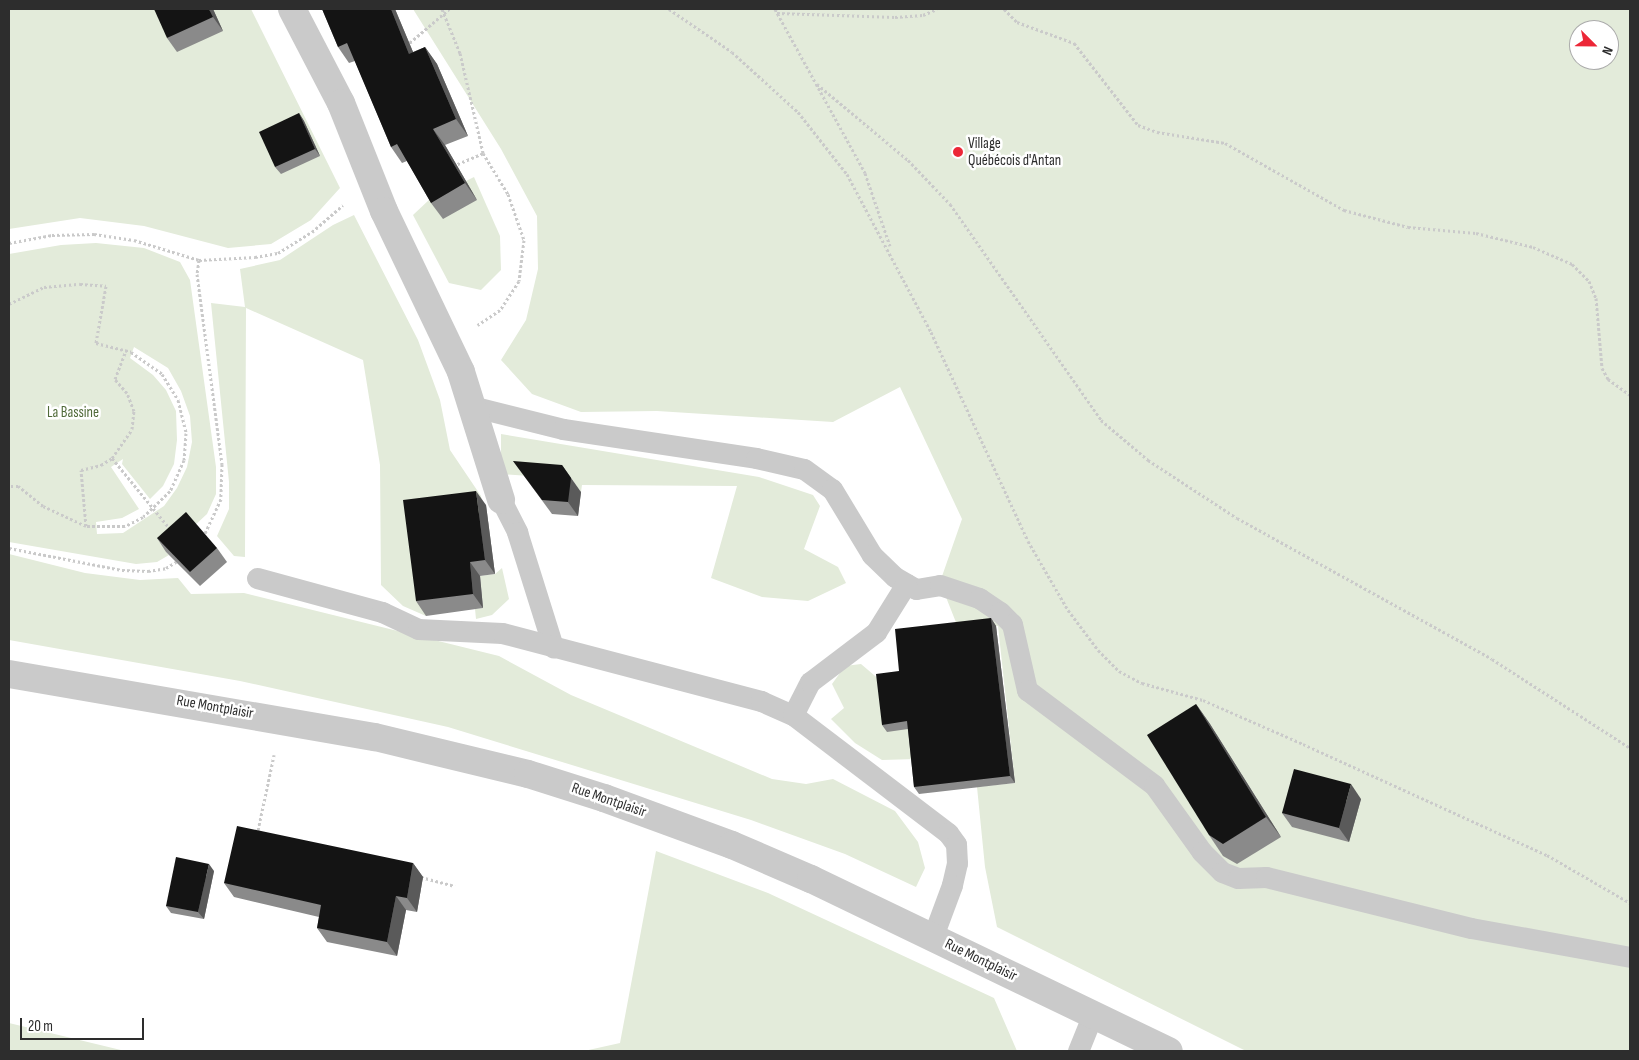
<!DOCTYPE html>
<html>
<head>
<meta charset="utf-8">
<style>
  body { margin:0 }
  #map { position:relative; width:1639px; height:1060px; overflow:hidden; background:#fff; font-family:"Sofia Sans Condensed",sans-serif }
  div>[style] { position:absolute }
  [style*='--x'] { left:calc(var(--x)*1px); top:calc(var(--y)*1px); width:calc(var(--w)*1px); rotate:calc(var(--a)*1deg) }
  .green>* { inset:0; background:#e3ebda }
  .path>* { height:3px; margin-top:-1.5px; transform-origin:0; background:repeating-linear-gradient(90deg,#cacaca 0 2.5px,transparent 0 5px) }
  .service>* { height:21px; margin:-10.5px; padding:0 10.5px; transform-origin:10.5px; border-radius:10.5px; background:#cacaca }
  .pedestrian>* { height:28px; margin:-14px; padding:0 14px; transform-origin:14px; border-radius:14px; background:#cacaca }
  .tertiary>* { height:28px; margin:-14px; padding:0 14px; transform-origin:14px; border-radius:14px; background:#cacaca }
  .wall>* { inset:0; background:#8a8a8a }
  .shaded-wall>* { inset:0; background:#5a5a5a }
  .building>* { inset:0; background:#141414 }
  .dots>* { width:14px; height:14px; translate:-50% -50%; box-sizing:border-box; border:2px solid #fff; border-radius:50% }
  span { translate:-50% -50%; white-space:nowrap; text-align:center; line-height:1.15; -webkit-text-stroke:5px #fff; paint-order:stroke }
  .poi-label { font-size:15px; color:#2d2d2d }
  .left { translate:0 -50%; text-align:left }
  .park-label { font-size:15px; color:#506a39 }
  .street-label { font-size:15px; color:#2d2d2d }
  .frame { position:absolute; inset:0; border:10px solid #2d2d2d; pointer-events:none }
  .north { position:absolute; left:1569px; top:20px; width:50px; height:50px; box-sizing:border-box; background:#fff; border:1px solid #ababab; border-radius:50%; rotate:113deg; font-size:14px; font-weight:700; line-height:20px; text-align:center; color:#2d2d2d }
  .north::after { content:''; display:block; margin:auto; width:18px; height:22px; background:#ec2737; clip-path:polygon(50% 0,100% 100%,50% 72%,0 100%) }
  .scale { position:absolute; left:20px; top:1018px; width:124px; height:22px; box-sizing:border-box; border:2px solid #2d2d2d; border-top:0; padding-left:6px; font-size:15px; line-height:18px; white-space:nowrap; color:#2d2d2d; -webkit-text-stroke:4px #fff; paint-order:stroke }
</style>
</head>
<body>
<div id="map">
  <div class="green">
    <i style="clip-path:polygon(9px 9px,251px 9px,340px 188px,311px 220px,271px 244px,228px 248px,144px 226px,80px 218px,9px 229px)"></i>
    <i style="clip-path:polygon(evenodd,413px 9px,1630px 9px,1630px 1051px,1246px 1051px,997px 927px,985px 867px,977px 787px,1015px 783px,998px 626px,959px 630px,940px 582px,962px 519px,900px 387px,833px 422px,657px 411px,581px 412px,532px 394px,501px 360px,526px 320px,538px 269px,537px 216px,501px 149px,413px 9px,1579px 30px,1609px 30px,1609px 60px,1579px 60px,1579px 30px)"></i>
    <i style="clip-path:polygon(474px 177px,500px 236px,501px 270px,481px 290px,449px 283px,413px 215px,430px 199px)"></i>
    <i style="clip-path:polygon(354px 215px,418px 340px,440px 400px,450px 450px,481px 496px,490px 539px,473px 541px,413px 514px,426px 616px,403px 606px,381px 585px,380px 465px,363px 360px,246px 308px,245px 557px,234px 556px,217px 536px,229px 509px,229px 482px,211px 303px,245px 307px,240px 269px,280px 260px,333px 225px)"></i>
    <i style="clip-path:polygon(evenodd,96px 243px,144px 248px,180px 262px,190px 280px,216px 467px,216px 494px,207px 514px,166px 552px,169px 555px,157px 562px,136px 564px,9px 542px,9px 254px,61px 245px,96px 243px,134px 347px,168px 368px,181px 391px,190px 416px,192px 442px,187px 467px,177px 488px,164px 506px,123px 533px,97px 534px,96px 522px,122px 518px,139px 509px,111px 467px,123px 459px,122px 464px,150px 499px,163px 486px,174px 464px,177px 440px,176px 411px,166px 390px,153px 375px,130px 358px,134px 347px)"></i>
    <i style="clip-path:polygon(501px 434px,759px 477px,813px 495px,820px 506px,804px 549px,838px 567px,846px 583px,808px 601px,762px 597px,711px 578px,737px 486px,582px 485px,581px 492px,572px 479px,501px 474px)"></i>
    <i style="clip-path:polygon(9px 554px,85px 573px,140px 580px,178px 578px,191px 594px,244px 593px,499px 656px,571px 695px,772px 779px,806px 784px,833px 779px,895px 811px,918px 842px,925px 868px,916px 887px,845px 854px,751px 820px,448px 727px,240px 681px,9px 640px)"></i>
    <i style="clip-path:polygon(502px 568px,509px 599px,492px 615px,476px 619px,475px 609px,483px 608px,480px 576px,495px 574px)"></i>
    <i style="clip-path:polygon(861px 664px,881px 681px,912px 729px,916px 759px,882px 760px,855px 743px,831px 719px,844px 708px,832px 684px,845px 666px)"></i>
    <i style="clip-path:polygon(656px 851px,768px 893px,994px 998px,1017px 1051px,584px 1051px,620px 1043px)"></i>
    <i style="clip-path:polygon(9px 1023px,125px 1051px,9px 1051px)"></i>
  </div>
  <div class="path">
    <i style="--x:442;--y:9;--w:48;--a:67.8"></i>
    <i style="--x:460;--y:53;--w:103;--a:77"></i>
    <i style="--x:669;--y:9;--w:76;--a:34.3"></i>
    <i style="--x:732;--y:52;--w:89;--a:42.3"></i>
    <i style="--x:798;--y:112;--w:79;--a:51.7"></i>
    <i style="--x:847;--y:174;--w:179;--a:62"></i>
    <i style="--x:931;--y:332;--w:230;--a:65.1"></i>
    <i style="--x:1028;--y:541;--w:80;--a:59.9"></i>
    <i style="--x:1068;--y:610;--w:50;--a:53.1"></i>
    <i style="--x:1098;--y:650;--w:30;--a:45"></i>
    <i style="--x:1119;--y:671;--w:26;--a:28"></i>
    <i style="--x:1142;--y:683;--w:63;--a:15.6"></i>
    <i style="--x:1203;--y:700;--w:109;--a:23.7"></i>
    <i style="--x:1303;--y:744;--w:268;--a:24.5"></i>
    <i style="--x:1547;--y:855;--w:96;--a:30"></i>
    <i style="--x:775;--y:9;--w:187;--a:61.2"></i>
    <i style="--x:865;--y:173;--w:77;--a:71.1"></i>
    <i style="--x:1004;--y:9;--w:18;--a:45"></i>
    <i style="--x:1017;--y:22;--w:61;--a:20.2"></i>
    <i style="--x:1074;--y:43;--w:104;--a:52"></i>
    <i style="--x:1138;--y:125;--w:20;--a:20"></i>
    <i style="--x:1157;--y:132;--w:69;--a:9.2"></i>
    <i style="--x:1225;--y:143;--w:137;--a:29.4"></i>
    <i style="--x:1344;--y:210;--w:66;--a:14.9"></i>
    <i style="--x:1408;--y:227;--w:68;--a:5"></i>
    <i style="--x:1476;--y:233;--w:59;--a:13.8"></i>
    <i style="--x:1533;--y:247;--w:43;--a:23.6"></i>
    <i style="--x:1572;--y:264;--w:24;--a:45"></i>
    <i style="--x:1589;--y:281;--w:18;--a:68"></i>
    <i style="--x:1596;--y:298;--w:70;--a:85.1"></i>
    <i style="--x:1602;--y:368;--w:13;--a:61"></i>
    <i style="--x:1608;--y:379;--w:27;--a:36"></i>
    <i style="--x:777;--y:13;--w:118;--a:1.9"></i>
    <i style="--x:895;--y:17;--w:28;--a:-4"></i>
    <i style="--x:923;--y:15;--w:15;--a:-23"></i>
    <i style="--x:406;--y:46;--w:57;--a:-40.7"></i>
    <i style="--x:817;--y:84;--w:119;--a:39.9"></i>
    <i style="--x:908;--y:160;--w:61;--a:46.3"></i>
    <i style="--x:950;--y:204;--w:264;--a:55"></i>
    <i style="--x:1101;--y:420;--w:62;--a:40.4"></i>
    <i style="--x:1148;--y:460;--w:106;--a:33.1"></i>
    <i style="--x:1237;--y:518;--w:291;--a:28.9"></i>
    <i style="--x:1492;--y:659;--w:164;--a:32.8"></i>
    <i style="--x:453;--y:166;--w:33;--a:-23"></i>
    <i style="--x:483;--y:153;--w:48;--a:58.6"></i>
    <i style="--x:508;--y:194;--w:49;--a:70.8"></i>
    <i style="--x:524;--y:240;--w:41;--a:97"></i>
    <i style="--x:519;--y:281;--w:35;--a:123"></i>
    <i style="--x:500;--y:310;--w:27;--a:146"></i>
    <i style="--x:9;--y:243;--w:44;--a:-10.5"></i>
    <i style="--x:52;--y:235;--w:42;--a:-1.4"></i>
    <i style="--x:94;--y:234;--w:40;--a:8.5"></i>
    <i style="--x:134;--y:240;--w:68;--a:17.1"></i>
    <i style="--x:199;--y:260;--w:56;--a:-3.1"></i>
    <i style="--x:255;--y:257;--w:23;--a:-10"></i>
    <i style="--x:278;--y:253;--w:40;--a:-32"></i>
    <i style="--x:312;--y:232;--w:41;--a:-41.1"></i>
    <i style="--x:199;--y:260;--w:14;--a:98"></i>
    <i style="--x:197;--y:274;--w:192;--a:82.5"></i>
    <i style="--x:222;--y:464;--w:35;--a:92"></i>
    <i style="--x:221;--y:499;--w:40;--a:115"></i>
    <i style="--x:9;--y:304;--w:39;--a:-26"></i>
    <i style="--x:44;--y:287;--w:36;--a:-5"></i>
    <i style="--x:80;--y:284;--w:26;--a:4"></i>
    <i style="--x:106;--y:286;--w:58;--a:100"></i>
    <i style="--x:96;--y:343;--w:36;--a:14"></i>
    <i style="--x:131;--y:352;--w:38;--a:35"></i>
    <i style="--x:162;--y:374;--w:31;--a:58"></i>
    <i style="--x:178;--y:400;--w:34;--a:76"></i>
    <i style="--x:186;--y:433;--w:27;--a:94"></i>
    <i style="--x:184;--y:460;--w:34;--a:114"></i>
    <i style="--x:170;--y:491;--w:37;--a:136"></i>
    <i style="--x:143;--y:517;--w:20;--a:153"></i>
    <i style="--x:125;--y:526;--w:39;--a:180"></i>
    <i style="--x:86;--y:526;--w:47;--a:-155.1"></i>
    <i style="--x:43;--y:506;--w:32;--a:-141"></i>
    <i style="--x:18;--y:486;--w:9;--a:180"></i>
    <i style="--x:112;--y:458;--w:35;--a:-55"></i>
    <i style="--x:132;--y:429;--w:18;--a:-84"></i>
    <i style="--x:134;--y:411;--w:19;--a:-111"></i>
    <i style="--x:127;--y:393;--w:18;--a:-131"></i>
    <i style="--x:115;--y:379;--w:30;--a:-69"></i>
    <i style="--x:86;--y:526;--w:56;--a:-95.1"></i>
    <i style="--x:81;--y:470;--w:21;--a:-14"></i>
    <i style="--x:101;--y:465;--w:13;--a:-32"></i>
    <i style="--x:112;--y:458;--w:93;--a:50.7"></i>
    <i style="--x:9;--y:548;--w:115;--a:11"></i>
    <i style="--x:122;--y:570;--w:26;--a:2"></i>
    <i style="--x:148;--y:571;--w:18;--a:-9"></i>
    <i style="--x:166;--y:568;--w:12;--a:-31"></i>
    <i style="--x:257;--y:835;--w:82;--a:-78"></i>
    <i style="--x:421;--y:877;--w:35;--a:15"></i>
  </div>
  <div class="service">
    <i style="--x:471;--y:406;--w:95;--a:14"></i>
    <i style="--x:563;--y:429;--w:195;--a:8.5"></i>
    <i style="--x:756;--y:458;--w:49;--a:12.9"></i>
    <i style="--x:804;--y:469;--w:34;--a:36"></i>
    <i style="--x:832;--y:489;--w:77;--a:58.8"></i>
    <i style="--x:872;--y:555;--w:32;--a:44"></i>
    <i style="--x:895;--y:577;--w:24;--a:30"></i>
    <i style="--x:916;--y:589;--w:24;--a:-9"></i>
    <i style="--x:940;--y:585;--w:41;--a:18.4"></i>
    <i style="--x:979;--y:598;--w:25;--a:34"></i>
    <i style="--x:1000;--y:612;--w:17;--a:45"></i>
    <i style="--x:1012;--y:624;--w:68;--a:77.2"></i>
    <i style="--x:1027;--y:690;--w:159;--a:36.8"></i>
    <i style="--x:1154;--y:785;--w:82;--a:54.4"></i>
    <i style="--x:1202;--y:852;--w:28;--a:45"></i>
    <i style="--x:1222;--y:872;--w:17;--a:21"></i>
    <i style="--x:1238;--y:878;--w:28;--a:-2"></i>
    <i style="--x:1266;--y:877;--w:211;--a:14"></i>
    <i style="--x:1471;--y:928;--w:162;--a:10.3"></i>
    <i style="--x:501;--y:500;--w:36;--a:63"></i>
    <i style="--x:517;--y:532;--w:121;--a:72.6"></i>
    <i style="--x:257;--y:578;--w:130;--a:15.2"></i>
    <i style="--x:382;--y:612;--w:40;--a:25"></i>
    <i style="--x:418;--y:629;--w:84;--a:2.7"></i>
    <i style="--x:502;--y:633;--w:268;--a:14.7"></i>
    <i style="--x:761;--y:701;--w:35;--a:24"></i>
    <i style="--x:793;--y:715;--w:195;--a:37.3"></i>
    <i style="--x:948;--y:833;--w:14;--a:54"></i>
    <i style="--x:956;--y:844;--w:19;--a:87"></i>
    <i style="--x:957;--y:863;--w:23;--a:103"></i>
    <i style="--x:952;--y:885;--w:54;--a:110.4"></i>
    <i style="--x:793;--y:715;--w:37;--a:-63"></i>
    <i style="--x:810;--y:682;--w:83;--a:-37.1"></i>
    <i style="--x:876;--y:632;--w:57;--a:-58"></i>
    <i style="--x:1078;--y:1051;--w:40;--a:-68"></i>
  </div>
  <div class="pedestrian">
    <i style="--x:292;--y:9;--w:106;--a:62.5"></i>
    <i style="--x:341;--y:103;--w:116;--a:68.3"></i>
    <i style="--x:384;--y:211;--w:178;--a:64.4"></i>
    <i style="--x:461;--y:372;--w:134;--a:72.6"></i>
  </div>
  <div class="tertiary">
    <i style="--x:9;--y:674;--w:371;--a:9.8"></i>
    <i style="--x:375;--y:737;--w:157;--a:13.6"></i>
    <i style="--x:528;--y:774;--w:80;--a:17.5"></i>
    <i style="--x:604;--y:798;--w:136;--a:20.2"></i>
    <i style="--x:732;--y:845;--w:86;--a:23.3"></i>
    <i style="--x:811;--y:879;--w:397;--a:25.7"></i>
  </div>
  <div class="wall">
    <i style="clip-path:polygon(213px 9px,223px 31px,177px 52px,167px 38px)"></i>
    <i style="clip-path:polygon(322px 9px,395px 9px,413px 52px,425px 47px,437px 64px,468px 136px,445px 145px,477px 200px,443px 219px,431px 203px,407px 161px,402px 163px,391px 147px,355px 61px,349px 63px,338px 47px)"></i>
    <i style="clip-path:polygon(299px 113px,304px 121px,320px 156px,281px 174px,275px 167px)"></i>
    <i style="clip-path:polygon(513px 461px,581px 492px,578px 516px,552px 514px)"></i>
    <i style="clip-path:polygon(486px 505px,495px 574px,480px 576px,483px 608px,426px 616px,416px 601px)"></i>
    <i style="clip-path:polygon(157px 538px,217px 548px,227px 562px,200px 586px,166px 552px)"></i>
    <i style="clip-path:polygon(991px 618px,996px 626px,1015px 783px,919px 794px,914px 787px,908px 729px,887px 732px,882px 725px,899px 671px)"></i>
    <i style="clip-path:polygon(1196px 704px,1210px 724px,1281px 837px,1237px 864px,1223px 856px,1209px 835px)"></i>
    <i style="clip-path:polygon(1361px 799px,1349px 842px,1292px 827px,1282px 813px)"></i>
    <i style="clip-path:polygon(413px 863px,423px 877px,417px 912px,406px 910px,397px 956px,327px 942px,317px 928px,319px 917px,234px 897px,224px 883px)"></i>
    <i style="clip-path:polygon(214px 871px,204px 919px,171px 913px,166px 906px)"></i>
  </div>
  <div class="shaded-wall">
    <i style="clip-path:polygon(209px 9px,213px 9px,223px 31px,213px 17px)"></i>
    <i style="clip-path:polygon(391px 9px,395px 9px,421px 71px,409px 54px)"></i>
    <i style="clip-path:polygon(425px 47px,437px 64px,468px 136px,456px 119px)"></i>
    <i style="clip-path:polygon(299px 113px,304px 121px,320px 156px,315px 149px)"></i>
    <i style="clip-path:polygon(433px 129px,445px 145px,477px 200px,465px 183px)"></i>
    <i style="clip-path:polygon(562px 465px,581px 492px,578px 516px,568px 502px)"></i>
    <i style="clip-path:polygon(476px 491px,486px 505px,495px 574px,485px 560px)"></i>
    <i style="clip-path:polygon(470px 562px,480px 576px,483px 608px,473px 594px)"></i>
    <i style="clip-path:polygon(991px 618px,996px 626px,1015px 783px,1010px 776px)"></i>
    <i style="clip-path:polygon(1196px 704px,1210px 724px,1281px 837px,1266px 817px)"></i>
    <i style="clip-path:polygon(1351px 784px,1361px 799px,1349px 842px,1339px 828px)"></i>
    <i style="clip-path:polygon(413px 863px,423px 877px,417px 912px,407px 898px)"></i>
    <i style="clip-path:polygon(209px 864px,214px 871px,204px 919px,198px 912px)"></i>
    <i style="clip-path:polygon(396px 896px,406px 910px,397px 956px,387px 942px)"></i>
  </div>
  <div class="building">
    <i style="clip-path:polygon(154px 9px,209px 9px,213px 17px,167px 38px)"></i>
    <i style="clip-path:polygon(322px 9px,391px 9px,409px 54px,425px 47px,456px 119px,433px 129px,465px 183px,431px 203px,397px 144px,391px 147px,347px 43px,338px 47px)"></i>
    <i style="clip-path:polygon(299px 113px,315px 149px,275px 167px,259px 132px)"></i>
    <i style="clip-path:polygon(513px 461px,562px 465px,571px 478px,568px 502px,542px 500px)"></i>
    <i style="clip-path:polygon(476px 491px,485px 560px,470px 562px,473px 594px,416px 601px,403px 500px)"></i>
    <i style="clip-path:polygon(186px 512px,217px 548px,190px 572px,157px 538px)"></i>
    <i style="clip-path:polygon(991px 618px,1010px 776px,914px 787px,907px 721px,882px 725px,876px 674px,899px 671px,895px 629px)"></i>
    <i style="clip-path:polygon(1196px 704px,1266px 817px,1223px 844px,1209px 835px,1147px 735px)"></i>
    <i style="clip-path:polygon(1294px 769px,1351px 784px,1339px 828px,1282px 813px)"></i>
    <i style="clip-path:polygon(237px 826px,413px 863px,407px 898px,396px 896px,387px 942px,317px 928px,321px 905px,224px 883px)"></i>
    <i style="clip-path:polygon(176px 857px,209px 864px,198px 912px,166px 906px)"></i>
  </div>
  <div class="dots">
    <i style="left:958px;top:152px;background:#ec2737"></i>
  </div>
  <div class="poi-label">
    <span class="left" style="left:968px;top:152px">Village<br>Québécois d'Antan</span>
  </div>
  <div class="park-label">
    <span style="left:73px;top:413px">La Bassine</span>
  </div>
  <div class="street-label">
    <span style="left:215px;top:707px;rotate:10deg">Rue Montplaisir</span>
    <span style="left:609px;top:800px;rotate:19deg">Rue Montplaisir</span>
    <span style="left:981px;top:960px;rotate:26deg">Rue Montplaisir</span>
  </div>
  <div class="frame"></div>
  <div class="north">N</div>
  <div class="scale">20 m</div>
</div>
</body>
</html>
